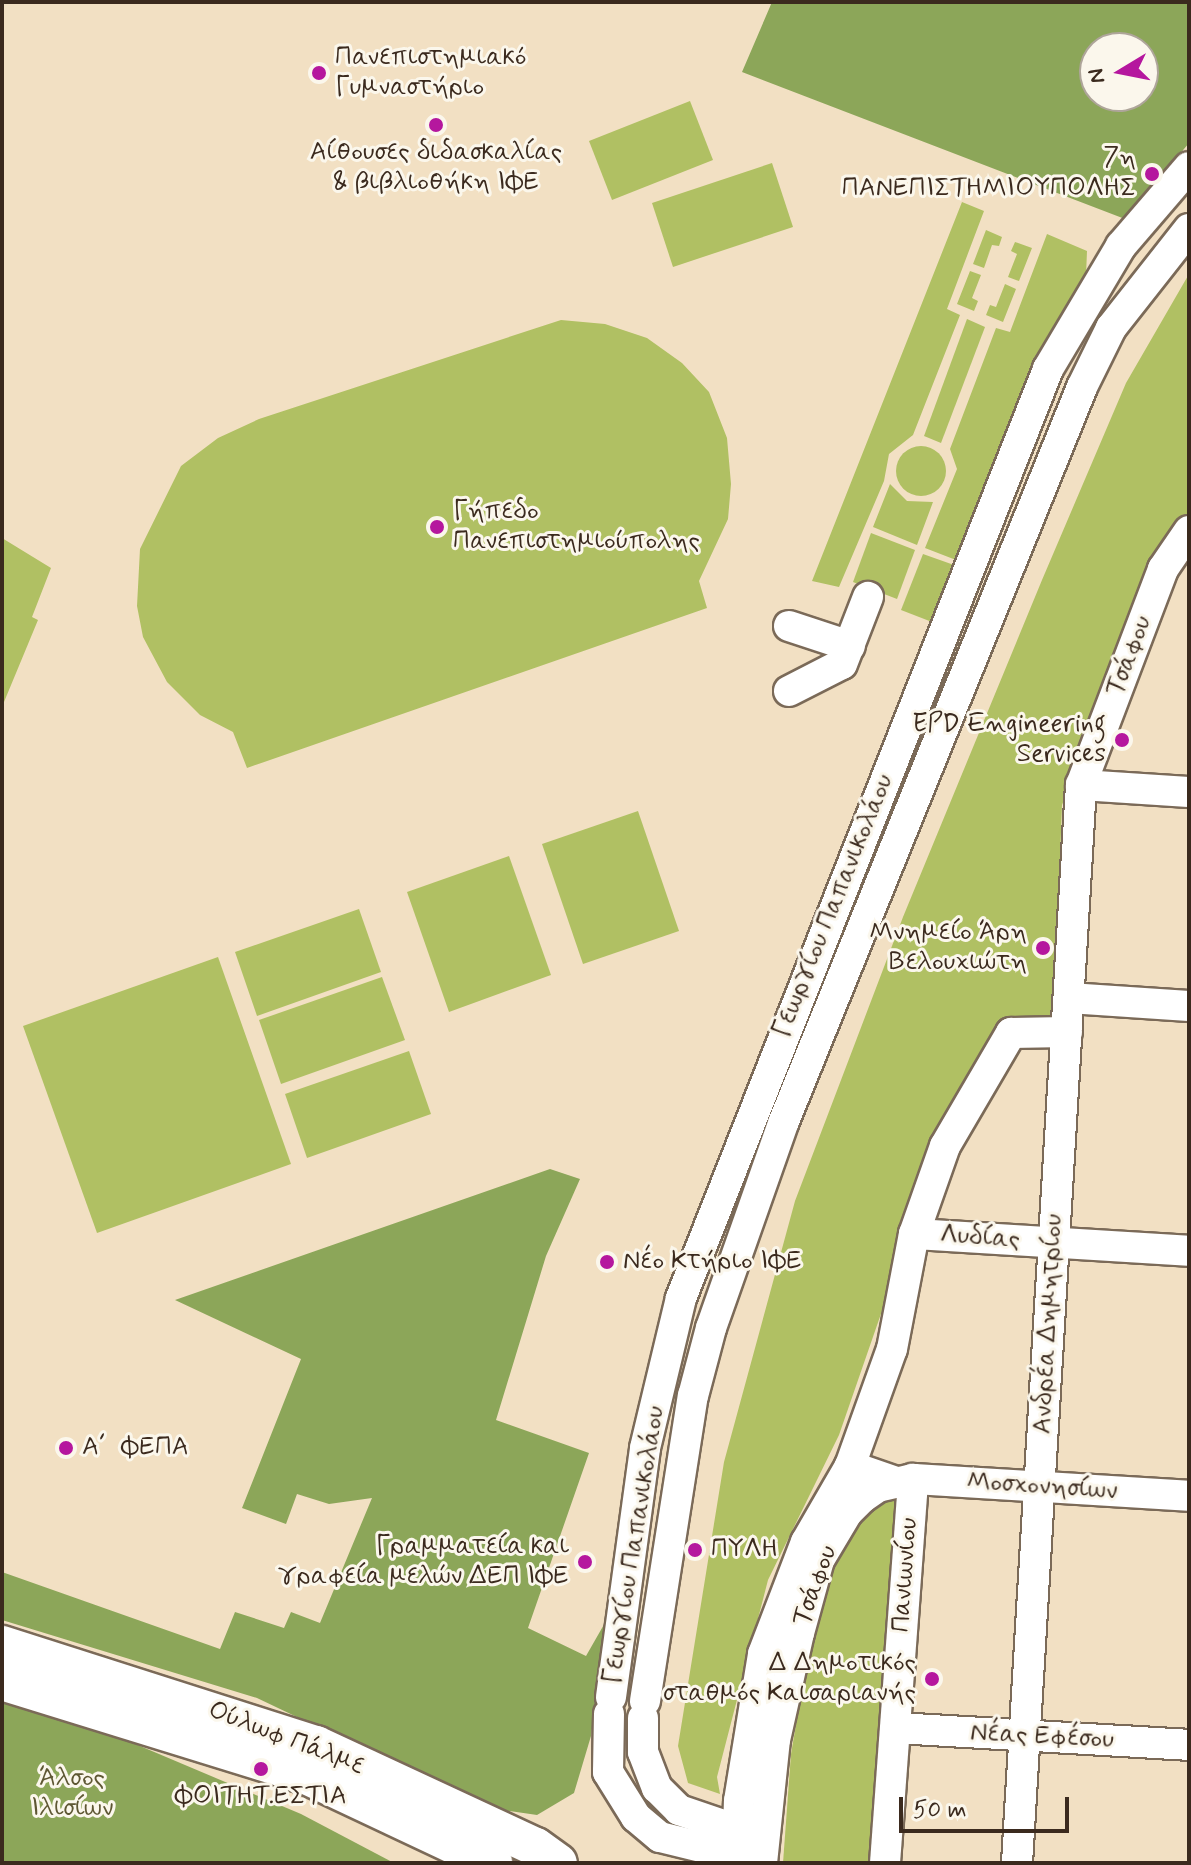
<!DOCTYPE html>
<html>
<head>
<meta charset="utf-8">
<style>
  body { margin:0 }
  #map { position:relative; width:1191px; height:1865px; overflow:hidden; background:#f2e0c3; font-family:Mynerve,sans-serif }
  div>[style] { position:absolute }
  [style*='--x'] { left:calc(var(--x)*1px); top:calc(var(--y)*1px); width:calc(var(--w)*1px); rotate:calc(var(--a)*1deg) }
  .green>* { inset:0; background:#b0c063 }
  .round { border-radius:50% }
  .forest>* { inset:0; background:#8ca659 }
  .roads { filter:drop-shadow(2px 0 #7b6a58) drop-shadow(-2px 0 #7b6a58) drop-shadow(0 2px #7b6a58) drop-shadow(0 -2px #7b6a58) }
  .minor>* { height:30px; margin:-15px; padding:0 15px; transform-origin:15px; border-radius:15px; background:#fff }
  .major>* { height:38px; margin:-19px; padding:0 19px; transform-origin:19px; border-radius:19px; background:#fff }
  .dots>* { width:22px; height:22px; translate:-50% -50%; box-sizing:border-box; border:4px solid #fbf7ec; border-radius:50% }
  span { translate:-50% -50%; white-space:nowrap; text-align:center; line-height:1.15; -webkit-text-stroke:6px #fbf7ec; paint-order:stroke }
  .poi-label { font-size:26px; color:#3b2a1e }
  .left { translate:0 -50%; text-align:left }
  .right { translate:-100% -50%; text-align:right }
  .street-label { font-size:26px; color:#3b2a1e }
  .park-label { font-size:26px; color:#5e5733 }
  .frame { position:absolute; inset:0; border:4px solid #3b2a1e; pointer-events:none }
  .north { position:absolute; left:1079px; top:32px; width:80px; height:80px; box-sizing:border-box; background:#fbf7ec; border:2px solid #aea59a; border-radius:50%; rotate:260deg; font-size:22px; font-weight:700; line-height:32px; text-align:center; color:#3b2a1e }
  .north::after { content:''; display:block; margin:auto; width:28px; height:36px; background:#b5179e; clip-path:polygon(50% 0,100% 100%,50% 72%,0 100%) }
  .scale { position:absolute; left:899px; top:1797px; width:170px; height:36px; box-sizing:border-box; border:4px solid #3b2a1e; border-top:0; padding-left:10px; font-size:24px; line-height:28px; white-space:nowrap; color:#3b2a1e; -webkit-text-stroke:6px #fbf7ec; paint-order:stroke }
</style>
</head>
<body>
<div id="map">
  <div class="green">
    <i style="clip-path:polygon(690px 101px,713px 160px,612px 200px,589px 141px)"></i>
    <i style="clip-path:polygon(772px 163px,793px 227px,673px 267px,652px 203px)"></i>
    <i style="clip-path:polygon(962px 202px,984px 211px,947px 309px,960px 315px,913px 435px,889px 454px,884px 481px,839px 587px,812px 581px)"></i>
    <i style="clip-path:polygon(986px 230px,1002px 237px,999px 246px,992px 245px,984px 268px,973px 264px)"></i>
    <i style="clip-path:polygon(1047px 234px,1087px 251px,1086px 276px,1023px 392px,956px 560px,925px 548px,957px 469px,950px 449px,996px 328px,1010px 332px)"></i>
    <i style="clip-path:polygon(1015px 242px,1032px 248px,1019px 281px,1008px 277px,1017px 254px,1011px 251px)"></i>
    <i style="clip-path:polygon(970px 271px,981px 275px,972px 298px,978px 301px,974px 311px,957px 304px)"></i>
    <i style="clip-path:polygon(1189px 274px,1189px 557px,1162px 556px,1062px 805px,1054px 1025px,1006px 1027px,945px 1129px,839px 1435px,768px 1580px,717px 1777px,720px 1794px,688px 1783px,678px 1746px,724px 1462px,795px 1201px,903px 917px,1042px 580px,1126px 383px)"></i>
    <i style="clip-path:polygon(1005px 284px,1016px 289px,1003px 322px,986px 315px,990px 305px,996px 307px)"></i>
    <i style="clip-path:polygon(967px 319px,985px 327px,941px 443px,924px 436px)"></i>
    <i style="clip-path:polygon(561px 320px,605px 324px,647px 338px,682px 363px,709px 392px,727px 438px,731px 484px,728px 519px,699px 581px,707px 608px,247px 768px,233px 732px,200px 715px,167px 682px,143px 637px,137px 606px,140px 549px,181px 466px,218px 438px,259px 419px)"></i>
    <i class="round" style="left:896px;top:446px;width:50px;height:50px"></i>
    <i style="clip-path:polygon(890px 484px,907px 501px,933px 502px,917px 545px,873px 527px)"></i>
    <i style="clip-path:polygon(871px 533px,915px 550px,897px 599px,853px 582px)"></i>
    <i style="clip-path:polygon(2px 538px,51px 568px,32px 617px,38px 620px,4px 702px)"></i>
    <i style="clip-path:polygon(923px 554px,954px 565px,932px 622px,901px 610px)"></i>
    <i style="clip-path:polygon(638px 811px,679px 931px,583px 964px,542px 844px)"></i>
    <i style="clip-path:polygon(509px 856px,551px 975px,449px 1012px,407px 892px)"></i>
    <i style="clip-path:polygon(359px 909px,381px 972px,257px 1016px,235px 952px)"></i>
    <i style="clip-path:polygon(218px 957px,291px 1164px,97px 1233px,23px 1026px)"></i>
    <i style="clip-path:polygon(382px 977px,405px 1040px,281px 1084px,259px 1020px)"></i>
    <i style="clip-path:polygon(409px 1051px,431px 1114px,307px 1158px,285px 1094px)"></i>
    <i style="clip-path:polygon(894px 1493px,908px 1493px,878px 1863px,783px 1863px,791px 1754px,822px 1571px,862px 1512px)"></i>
  </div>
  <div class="forest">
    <i style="clip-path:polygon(evenodd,772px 2px,1189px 2px,1189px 143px,1125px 219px,742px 72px,772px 2px,1095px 48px,1143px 48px,1143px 96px,1095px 96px,1095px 48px)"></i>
    <i style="clip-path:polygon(550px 1169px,580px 1179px,546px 1256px,496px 1420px,589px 1453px,528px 1628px,586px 1656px,606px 1621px,591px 1736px,574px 1793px,537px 1815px,488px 1808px,257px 1698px,2px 1620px,2px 1572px,220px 1649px,235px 1612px,284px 1628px,291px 1612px,320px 1623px,372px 1498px,329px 1504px,297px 1494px,286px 1524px,242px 1508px,301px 1359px,175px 1300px)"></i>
    <i style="clip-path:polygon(2px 1700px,114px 1735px,301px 1814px,394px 1863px,2px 1863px)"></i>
  </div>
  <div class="roads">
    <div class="minor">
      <i style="--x:789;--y:626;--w:64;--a:18.2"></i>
      <i style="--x:789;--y:691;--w:59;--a:-27"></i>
      <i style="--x:842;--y:664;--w:72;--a:-68.8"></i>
      <i style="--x:1081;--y:785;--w:108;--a:3.7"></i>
      <i style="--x:1069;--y:998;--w:120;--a:3.8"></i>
      <i style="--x:914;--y:1234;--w:276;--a:3.5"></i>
      <i style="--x:896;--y:1482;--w:49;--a:-160.8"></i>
      <i style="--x:850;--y:1466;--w:124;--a:-70.3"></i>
      <i style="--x:892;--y:1349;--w:117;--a:-79.2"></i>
      <i style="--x:914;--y:1234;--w:93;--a:-70.6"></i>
      <i style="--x:945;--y:1146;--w:131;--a:-59.7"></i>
      <i style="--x:1011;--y:1033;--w:56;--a:-1"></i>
      <i style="--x:611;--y:1697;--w:251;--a:-82.2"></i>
      <i style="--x:645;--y:1448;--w:154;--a:-76.5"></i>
      <i style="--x:681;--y:1298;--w:999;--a:-68.44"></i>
      <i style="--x:1048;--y:369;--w:143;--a:-59.3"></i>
      <i style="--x:1121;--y:246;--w:104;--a:-49.3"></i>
      <i style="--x:645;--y:1701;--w:309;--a:-81.1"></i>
      <i style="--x:693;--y:1396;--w:70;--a:-75.2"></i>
      <i style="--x:711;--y:1328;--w:219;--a:-70.6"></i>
      <i style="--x:784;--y:1121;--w:792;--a:-67.9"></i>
      <i style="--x:1082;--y:387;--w:66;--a:-63.8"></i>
      <i style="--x:1111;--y:328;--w:126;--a:-51.8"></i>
      <i style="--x:609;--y:1714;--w:58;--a:91"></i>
      <i style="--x:608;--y:1772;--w:53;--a:58.1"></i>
      <i style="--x:636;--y:1817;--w:31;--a:40"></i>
      <i style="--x:660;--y:1837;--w:80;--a:13.7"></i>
      <i style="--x:643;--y:1718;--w:34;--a:90"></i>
      <i style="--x:643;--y:1752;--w:39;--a:69"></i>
      <i style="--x:657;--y:1788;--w:31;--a:45"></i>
      <i style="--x:679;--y:1810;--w:62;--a:18.7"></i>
      <i style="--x:896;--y:1728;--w:293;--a:3.3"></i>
      <i style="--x:737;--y:1863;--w:62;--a:-88.2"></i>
      <i style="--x:739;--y:1801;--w:149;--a:-80.7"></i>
      <i style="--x:763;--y:1654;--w:120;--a:-69"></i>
      <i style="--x:806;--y:1542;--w:88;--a:-59.9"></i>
      <i style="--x:762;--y:1863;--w:124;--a:-84"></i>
      <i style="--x:775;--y:1740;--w:110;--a:-77.4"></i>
      <i style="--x:799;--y:1633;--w:76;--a:-74.7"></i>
      <i style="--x:819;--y:1560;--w:55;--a:-59.2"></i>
      <i style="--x:847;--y:1513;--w:21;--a:-45"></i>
      <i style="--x:862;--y:1498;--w:19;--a:-35"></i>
      <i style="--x:878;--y:1487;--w:36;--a:-13"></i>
      <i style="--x:913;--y:1479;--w:277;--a:3.5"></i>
      <i style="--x:885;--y:1863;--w:385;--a:-85.8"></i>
      <i style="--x:1017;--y:1863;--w:1080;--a:-86.6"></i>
      <i style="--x:1081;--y:785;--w:231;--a:-69.2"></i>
      <i style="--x:1163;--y:569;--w:46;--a:-55.6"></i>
    </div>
    <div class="major">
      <i style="--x:2;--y:1645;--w:330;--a:17.7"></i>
      <i style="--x:316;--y:1745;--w:242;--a:24.9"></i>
      <i style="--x:536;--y:1847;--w:27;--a:36"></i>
      <i style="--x:2;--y:1681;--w:318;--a:17.2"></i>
      <i style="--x:306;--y:1775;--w:207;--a:25.2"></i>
    </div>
  </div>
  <div class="dots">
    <i style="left:319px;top:73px;background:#b5179e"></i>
    <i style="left:436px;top:125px;background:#b5179e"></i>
    <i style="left:1152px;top:174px;background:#b5179e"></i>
    <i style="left:437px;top:527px;background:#b5179e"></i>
    <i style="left:1122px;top:740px;background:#b5179e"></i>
    <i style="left:1043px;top:948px;background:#b5179e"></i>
    <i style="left:607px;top:1262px;background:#b5179e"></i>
    <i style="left:66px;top:1448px;background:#b5179e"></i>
    <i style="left:695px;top:1550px;background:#b5179e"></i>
    <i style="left:585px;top:1562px;background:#b5179e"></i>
    <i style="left:932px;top:1679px;background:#b5179e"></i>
    <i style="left:261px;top:1769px;background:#b5179e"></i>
  </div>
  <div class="poi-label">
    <span class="left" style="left:335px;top:73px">Πανεπιστημιακό<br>Γυμναστήριο</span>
    <span style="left:436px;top:168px">Αίθουσες διδασκαλίας<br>&amp; βιβλιοθήκη ΙΦΕ</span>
    <span class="right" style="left:1136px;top:174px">7η<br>ΠΑΝΕΠΙΣΤΗΜΙΟΥΠΟΛΗΣ</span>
    <span class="left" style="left:453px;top:527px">Γήπεδο<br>Πανεπιστημιούπολης</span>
    <span class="right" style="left:1106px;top:740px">EPD Engineering<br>Services</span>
    <span class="right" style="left:1027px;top:948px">Μνημείο Άρη<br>Βελουχιώτη</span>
    <span class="left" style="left:623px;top:1262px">Νέο Κτήριο ΙΦΕ</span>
    <span class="left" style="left:82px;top:1448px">Α΄ ΦΕΠΑ</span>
    <span class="right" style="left:569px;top:1562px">Γραμματεία και<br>γραφεία μελών ΔΕΠ ΙΦΕ</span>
    <span class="left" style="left:711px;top:1550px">ΠΥΛΗ</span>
    <span class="right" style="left:916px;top:1679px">Δ Δημοτικός<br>σταθμός Καισαριανής</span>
    <span style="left:261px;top:1797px">ΦΟΙΤΗΤ.ΕΣΤΙΑ</span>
  </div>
  <div class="street-label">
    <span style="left:1130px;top:656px;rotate:-69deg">Τσάφου</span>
    <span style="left:834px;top:906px;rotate:-68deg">Γεωργίου Παπανικολάου</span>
    <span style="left:980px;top:1238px;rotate:4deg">Λυδίας</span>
    <span style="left:1049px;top:1324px;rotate:-87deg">Ανδρέα Δημητρίου</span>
    <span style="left:1042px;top:1487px;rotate:4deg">Μοσχονησίων</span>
    <span style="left:635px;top:1545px;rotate:-81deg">Γεωργίου Παπανικολάου</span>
    <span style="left:906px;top:1575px;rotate:-86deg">Πανιωνίου</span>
    <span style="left:816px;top:1586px;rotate:-70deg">Τσάφου</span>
    <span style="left:1042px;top:1737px;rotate:3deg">Νέας Εφέσου</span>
    <span style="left:286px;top:1739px;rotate:21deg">Ούλωφ Πάλμε</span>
  </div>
  <div class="park-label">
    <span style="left:72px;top:1794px">Άλσος<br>Ιλισίων</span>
  </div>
  <div class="frame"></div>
  <div class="north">N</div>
  <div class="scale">50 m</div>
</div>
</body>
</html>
